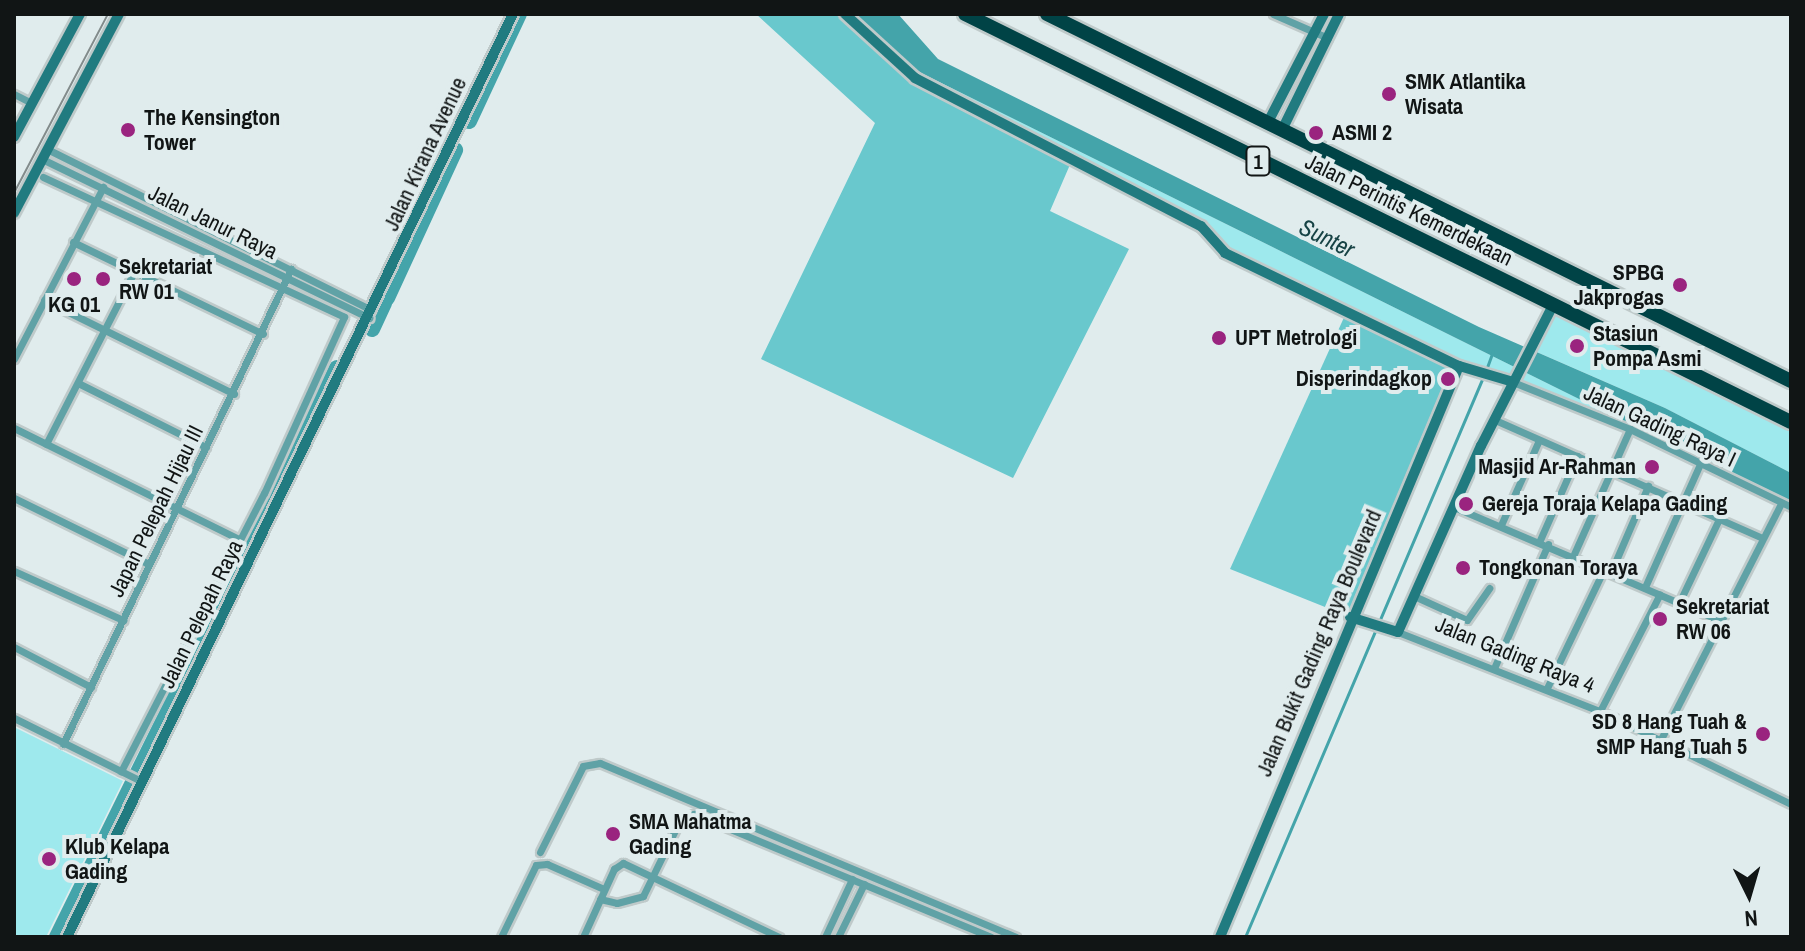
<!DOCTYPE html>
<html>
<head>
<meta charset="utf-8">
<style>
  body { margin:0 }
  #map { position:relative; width:1805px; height:951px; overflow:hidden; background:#e0eced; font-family:"Archivo Narrow",sans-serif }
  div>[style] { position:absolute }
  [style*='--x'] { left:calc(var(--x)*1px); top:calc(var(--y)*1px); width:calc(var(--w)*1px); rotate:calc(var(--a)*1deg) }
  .green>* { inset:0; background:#9ee9ed }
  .forest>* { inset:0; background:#69c8cd }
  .water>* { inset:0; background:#44a4aa }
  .stream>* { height:3px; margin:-1.5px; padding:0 1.5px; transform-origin:1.5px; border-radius:1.5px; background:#44a4aa }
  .river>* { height:16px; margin:-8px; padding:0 8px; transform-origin:8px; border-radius:8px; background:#44a4aa }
  .roads { filter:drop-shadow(2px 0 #bfcaca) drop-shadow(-2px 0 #bfcaca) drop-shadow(0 2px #bfcaca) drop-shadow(0 -2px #bfcaca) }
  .street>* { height:7px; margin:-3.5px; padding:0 3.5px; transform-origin:3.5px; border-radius:3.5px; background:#60a2a6 }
  .secondary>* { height:10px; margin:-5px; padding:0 5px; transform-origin:5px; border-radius:5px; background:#217b80 }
  .highway>* { height:14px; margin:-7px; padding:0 7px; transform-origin:7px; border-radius:7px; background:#004346 }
  .tram>* { height:2px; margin:-1px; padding:0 1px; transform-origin:1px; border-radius:1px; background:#828b8b }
  .dots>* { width:22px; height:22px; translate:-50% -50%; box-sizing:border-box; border:4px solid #e0eced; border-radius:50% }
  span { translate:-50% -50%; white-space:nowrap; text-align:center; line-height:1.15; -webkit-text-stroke:8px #e0eced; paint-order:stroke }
  .shield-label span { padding:2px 6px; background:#e0eced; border:2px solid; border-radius:6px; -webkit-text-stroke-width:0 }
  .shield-label { font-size:20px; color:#111515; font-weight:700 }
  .poi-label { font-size:22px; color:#111515; font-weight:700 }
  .left { translate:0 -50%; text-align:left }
  .right { translate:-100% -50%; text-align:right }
  .street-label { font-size:22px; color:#111515 }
  .water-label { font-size:24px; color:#174345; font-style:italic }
  .frame { position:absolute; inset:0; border:16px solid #111515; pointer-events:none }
  .north { position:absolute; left:1709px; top:855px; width:80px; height:80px; -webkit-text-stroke:6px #e0eced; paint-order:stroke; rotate:175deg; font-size:22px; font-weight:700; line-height:32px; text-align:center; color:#111515 }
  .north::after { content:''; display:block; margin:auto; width:28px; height:36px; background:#111515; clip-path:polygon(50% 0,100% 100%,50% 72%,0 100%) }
</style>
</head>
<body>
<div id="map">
  <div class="green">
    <i style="clip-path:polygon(850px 14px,913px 69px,1791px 504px,1523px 384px,1465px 369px,1225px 253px,1207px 231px,915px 78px)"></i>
    <i style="clip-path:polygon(1553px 305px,1791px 424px,1791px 473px,1665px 408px,1530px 349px)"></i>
    <i style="clip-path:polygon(14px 727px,123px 781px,46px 937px,14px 937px)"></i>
  </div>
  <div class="forest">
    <i style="clip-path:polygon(756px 14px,845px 14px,915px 78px,1072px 160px,1050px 211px,1129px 249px,1013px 478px,761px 359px,875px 123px)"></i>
    <i style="clip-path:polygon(1346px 313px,1459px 366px,1350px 617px,1230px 569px)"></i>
  </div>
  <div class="water">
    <i style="clip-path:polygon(850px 14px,898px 14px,938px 59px,1479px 327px,1665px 408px,1791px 473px,1791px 504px,913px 69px)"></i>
  </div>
  <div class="stream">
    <i style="--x:1486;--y:370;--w:20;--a:-70"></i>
    <i style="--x:1245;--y:937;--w:608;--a:-66.97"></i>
  </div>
  <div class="river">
    <i style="--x:469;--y:121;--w:118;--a:-65"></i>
    <i style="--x:387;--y:298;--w:163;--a:-65.3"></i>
    <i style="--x:372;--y:329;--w:29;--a:-65"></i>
    <i style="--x:57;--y:937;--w:634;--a:-63.8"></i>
  </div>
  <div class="roads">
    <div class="street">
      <i style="--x:1273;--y:14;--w:60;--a:23.6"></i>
      <i style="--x:14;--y:94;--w:20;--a:27"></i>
      <i style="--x:47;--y:149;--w:362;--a:26.4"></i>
      <i style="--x:42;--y:159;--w:364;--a:25.9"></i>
      <i style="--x:43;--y:177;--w:332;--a:24.9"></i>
      <i style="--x:344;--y:317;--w:193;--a:114.4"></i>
      <i style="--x:264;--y:493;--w:313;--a:117.2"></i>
      <i style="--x:73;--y:242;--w:211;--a:25.8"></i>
      <i style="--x:44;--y:300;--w:212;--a:26.3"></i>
      <i style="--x:14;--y:359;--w:194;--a:-62.6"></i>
      <i style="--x:1513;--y:382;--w:126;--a:21.9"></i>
      <i style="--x:1630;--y:429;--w:179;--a:25.8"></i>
      <i style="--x:80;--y:384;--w:141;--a:26.6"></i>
      <i style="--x:1495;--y:420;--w:292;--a:23.8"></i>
      <i style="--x:14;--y:428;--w:251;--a:26.3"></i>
      <i style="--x:46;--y:444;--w:193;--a:-62.9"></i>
      <i style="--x:14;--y:498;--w:150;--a:26.1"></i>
      <i style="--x:1454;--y:507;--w:290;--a:23.1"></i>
      <i style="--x:1501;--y:525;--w:93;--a:-65.9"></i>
      <i style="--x:1540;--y:540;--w:92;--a:-66.2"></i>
      <i style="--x:1574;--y:554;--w:137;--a:-65.9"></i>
      <i style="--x:14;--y:571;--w:120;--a:24.2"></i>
      <i style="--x:1611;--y:572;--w:94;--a:-66.7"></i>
      <i style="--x:1645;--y:587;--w:137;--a:-65.9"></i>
      <i style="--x:1414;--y:596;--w:58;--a:24.4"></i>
      <i style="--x:1467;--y:620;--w:39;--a:-55"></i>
      <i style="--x:1679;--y:603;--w:93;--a:-64.5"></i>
      <i style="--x:1398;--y:632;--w:217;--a:21.4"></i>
      <i style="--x:1600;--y:711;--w:212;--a:26"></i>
      <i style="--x:14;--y:647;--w:87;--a:27.5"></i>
      <i style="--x:1495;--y:666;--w:133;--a:-66.5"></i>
      <i style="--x:1547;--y:688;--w:132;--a:-64.4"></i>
      <i style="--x:1600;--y:711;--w:131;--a:-62.9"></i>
      <i style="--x:14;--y:718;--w:142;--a:26.4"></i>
      <i style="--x:1661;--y:739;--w:265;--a:-63"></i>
      <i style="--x:63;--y:744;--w:527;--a:-64.36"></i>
      <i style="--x:540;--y:852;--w:96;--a:-63.4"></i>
      <i style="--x:583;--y:766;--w:17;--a:-10"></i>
      <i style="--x:600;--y:763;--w:451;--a:22.7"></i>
      <i style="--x:600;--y:899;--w:17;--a:13"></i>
      <i style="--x:617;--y:903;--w:27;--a:-15"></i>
      <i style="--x:643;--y:896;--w:87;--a:-64"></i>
      <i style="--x:681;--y:818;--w:14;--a:-17"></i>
      <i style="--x:694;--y:814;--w:321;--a:22.5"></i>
      <i style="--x:501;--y:937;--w:80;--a:-64.1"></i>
      <i style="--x:536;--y:865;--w:11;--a:-5"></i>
      <i style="--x:547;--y:864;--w:62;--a:23.7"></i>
      <i style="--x:583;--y:937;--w:75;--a:-65.5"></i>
      <i style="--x:614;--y:869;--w:11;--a:-34"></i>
      <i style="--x:623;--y:863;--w:173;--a:25.4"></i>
      <i style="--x:825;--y:937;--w:64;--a:-65"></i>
      <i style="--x:838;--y:937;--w:59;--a:-63.9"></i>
    </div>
    <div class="secondary">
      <i style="--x:845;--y:14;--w:95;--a:42.4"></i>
      <i style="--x:915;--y:78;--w:322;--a:27.4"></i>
      <i style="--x:1201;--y:226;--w:36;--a:48"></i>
      <i style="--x:1225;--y:253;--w:260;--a:25.8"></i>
      <i style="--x:1459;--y:366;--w:56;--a:16.5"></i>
      <i style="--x:1267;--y:124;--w:124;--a:-62.6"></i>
      <i style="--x:1282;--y:130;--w:129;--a:-63.8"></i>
      <i style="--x:14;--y:137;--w:140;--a:-61.8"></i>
      <i style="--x:14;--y:213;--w:225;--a:-62.2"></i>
      <i style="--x:1350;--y:617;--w:50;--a:17.4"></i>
      <i style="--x:1398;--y:632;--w:204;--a:-66"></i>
      <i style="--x:1481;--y:446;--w:158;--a:-62.9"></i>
      <i style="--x:67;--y:937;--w:1025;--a:-64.21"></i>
      <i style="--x:1220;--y:937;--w:619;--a:-67.29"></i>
    </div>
    <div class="highway">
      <i style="--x:965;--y:14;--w:921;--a:26.29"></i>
      <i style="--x:1047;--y:14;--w:830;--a:26.26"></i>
    </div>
  </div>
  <div class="tram">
    <i style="--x:14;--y:193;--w:202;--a:-62.3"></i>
  </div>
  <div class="dots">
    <i style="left:1389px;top:94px;background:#9a247f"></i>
    <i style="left:128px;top:130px;background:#9a247f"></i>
    <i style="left:1316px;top:133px;background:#9a247f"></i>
    <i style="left:74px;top:279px;background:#9a247f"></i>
    <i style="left:103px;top:279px;background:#9a247f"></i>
    <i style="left:1680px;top:285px;background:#9a247f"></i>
    <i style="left:1219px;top:338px;background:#9a247f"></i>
    <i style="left:1577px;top:346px;background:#9a247f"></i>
    <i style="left:1448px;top:379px;background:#9a247f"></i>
    <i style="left:1652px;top:467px;background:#9a247f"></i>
    <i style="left:1466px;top:504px;background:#9a247f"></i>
    <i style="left:1463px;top:568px;background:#9a247f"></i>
    <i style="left:1660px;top:619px;background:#9a247f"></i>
    <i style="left:1763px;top:734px;background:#9a247f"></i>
    <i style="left:613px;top:834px;background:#9a247f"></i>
    <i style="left:49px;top:859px;background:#9a247f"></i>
  </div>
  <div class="shield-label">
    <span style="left:1258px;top:161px">1</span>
  </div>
  <div class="poi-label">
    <span class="left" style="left:1405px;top:94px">SMK Atlantika<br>Wisata</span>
    <span class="left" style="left:144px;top:130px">The Kensington<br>Tower</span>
    <span class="left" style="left:1332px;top:133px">ASMI 2</span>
    <span class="left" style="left:119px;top:279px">Sekretariat<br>RW 01</span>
    <span class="right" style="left:1664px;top:285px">SPBG<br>Jakprogas</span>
    <span style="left:74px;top:305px">KG 01</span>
    <span class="left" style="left:1593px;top:346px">Stasiun<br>Pompa Asmi</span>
    <span class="left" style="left:1235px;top:338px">UPT Metrologi</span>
    <span class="right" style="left:1432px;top:379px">Disperindagkop</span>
    <span class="right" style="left:1636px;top:467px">Masjid Ar-Rahman</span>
    <span class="left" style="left:1482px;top:504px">Gereja Toraja Kelapa Gading</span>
    <span class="left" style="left:1479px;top:568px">Tongkonan Toraya</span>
    <span class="left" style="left:1676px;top:619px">Sekretariat<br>RW 06</span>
    <span class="right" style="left:1747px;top:734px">SD 8 Hang Tuah &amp;<br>SMP Hang Tuah 5</span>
    <span class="left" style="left:629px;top:834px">SMA Mahatma<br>Gading</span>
    <span class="left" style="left:65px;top:859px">Klub Kelapa<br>Gading</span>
  </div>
  <div class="street-label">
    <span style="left:425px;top:154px;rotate:-65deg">Jalan Kirana Avenue</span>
    <span style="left:1409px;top:210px;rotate:26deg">Jalan Perintis Kemerdekaan</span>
    <span style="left:213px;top:222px;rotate:26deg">Jalan Janur Raya</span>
    <span style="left:1660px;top:426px;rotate:25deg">Jalan Gading Raya I</span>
    <span style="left:156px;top:511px;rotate:-64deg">Japan Pelepah Hijau III</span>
    <span style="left:201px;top:614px;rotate:-64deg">Jalan Pelepah Raya</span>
    <span style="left:1319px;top:643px;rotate:-67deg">Jalan Bukit Gading Raya Boulevard</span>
    <span style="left:1515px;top:655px;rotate:22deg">Jalan Gading Raya 4</span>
  </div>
  <div class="water-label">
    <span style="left:1327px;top:238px;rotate:26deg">Sunter</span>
  </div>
  <div class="frame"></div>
  <div class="north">N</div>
</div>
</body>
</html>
